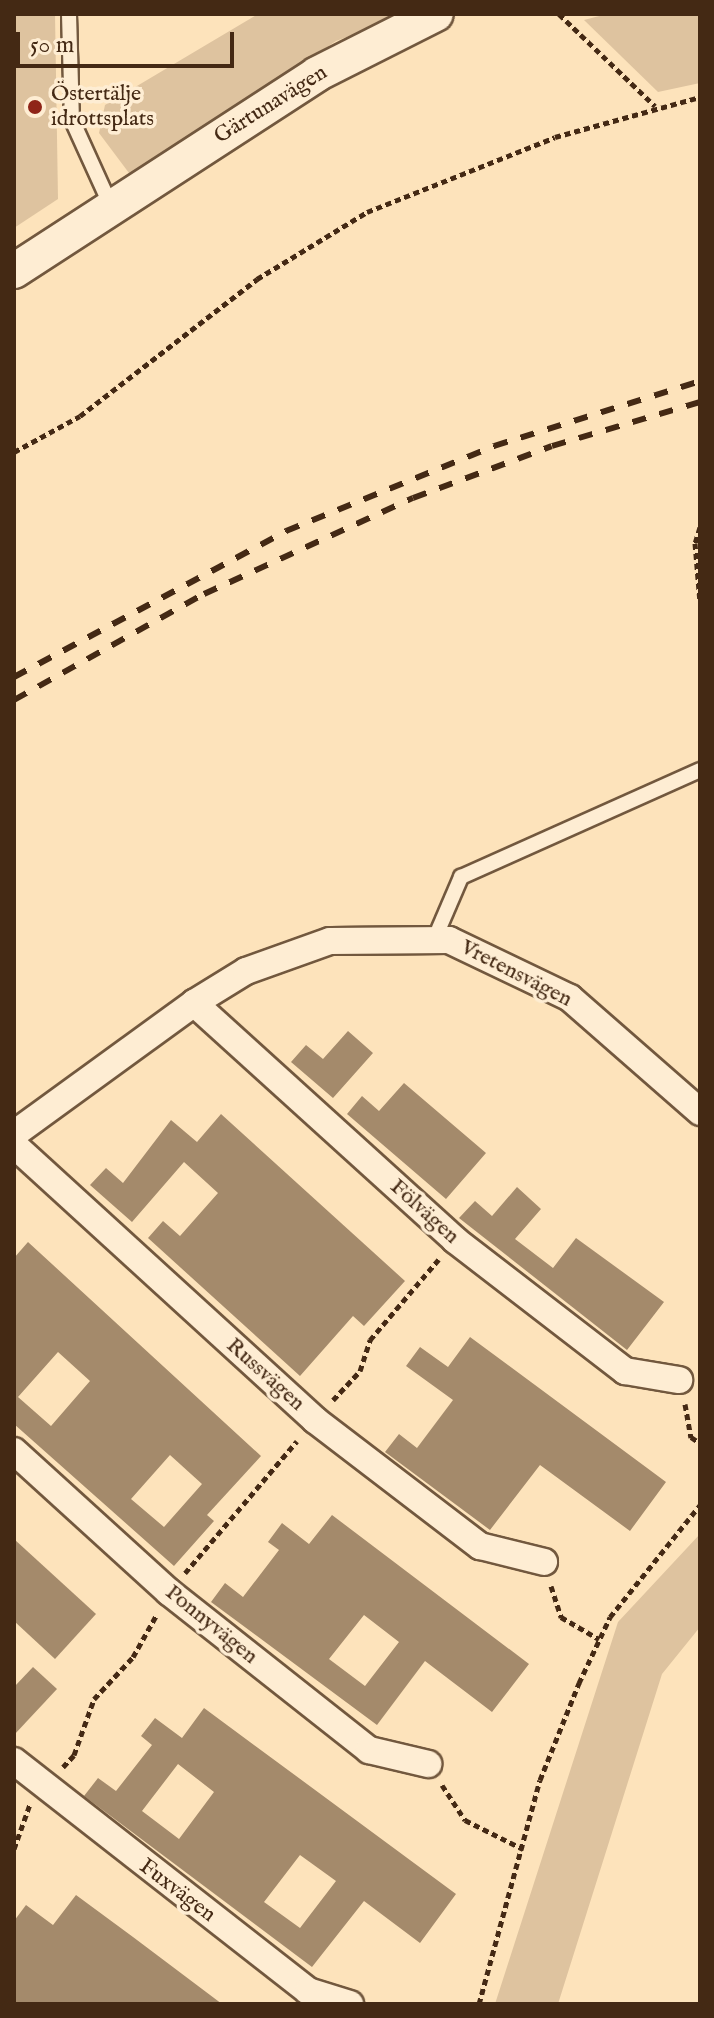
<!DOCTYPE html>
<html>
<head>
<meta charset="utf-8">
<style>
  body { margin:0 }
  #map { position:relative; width:714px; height:2018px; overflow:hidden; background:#fde3bb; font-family:"IM FELL English",serif }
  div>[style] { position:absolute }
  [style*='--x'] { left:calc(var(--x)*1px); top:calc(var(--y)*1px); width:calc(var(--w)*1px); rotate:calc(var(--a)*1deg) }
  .green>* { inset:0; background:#dec39f }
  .building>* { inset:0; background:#a48a6b }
  .path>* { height:5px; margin-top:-2.5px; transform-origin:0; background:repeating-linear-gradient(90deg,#442914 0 6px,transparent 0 10px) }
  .roads { filter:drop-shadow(2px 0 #72583e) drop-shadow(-2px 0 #72583e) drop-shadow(0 2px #72583e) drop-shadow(0 -2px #72583e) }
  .service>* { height:14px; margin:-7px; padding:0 7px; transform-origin:7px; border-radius:7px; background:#feedd3 }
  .minor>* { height:26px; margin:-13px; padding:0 13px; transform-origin:13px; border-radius:13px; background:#feedd3 }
  .tertiary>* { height:34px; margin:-17px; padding:0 17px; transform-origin:17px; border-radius:17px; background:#feedd3 }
  .rail>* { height:6px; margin-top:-3px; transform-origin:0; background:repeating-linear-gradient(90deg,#442914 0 14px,transparent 0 28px) }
  .dots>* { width:22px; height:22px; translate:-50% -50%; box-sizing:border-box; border:4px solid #feedd3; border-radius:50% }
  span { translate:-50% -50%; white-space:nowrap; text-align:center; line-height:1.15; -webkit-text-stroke:7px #feedd3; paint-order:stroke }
  .poi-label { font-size:22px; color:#442914 }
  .left { translate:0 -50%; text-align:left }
  .street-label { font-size:22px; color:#442914 }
  .frame { position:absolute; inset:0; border:16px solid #442914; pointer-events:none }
  .scale { position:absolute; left:16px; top:32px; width:218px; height:36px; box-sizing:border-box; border:4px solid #442914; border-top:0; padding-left:10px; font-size:24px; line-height:28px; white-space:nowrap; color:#442914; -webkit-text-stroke:6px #feedd3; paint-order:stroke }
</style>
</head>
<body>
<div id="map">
  <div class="green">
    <i style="clip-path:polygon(14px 14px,55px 14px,58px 199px,14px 228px)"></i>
    <i style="clip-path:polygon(258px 14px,408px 14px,336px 41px,132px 177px,99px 133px,105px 105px)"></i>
    <i style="clip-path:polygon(607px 14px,700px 14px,700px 83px,658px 92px,584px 20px)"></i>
    <i style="clip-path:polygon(700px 1534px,700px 1627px,662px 1674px,558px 2004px,495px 2004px,618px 1622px)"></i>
  </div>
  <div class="building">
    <i style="clip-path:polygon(348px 1031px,373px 1053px,333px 1098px,291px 1062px,306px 1045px,323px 1059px)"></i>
    <i style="clip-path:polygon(404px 1083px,486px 1153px,446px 1199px,347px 1114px,362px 1096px,379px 1111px)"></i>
    <i style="clip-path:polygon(221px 1114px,405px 1281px,364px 1326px,353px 1316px,300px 1376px,148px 1238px,163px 1221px,180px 1236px,218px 1193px,184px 1162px,132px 1222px,90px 1185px,106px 1168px,123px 1183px,171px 1120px,197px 1142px)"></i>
    <i style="clip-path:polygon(517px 1187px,541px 1209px,515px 1239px,553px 1268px,576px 1238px,664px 1302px,627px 1350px,459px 1218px,475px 1201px,492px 1216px)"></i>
    <i style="clip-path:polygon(evenodd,28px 1242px,261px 1456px,207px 1515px,214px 1521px,174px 1566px,14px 1424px,14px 1258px,28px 1242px,58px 1352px,90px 1381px,51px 1426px,18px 1397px,58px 1352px,28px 1242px,170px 1455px,202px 1484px,164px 1527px,131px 1499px,170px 1455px)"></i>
    <i style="clip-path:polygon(470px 1337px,666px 1482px,630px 1531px,540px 1465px,490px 1530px,385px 1452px,399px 1434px,417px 1448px,453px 1400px,406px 1366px,420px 1347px,448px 1367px)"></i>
    <i style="clip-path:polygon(evenodd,332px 1515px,529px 1664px,492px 1712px,425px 1661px,377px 1725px,211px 1602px,225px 1583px,243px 1597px,279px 1550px,268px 1542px,282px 1523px,309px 1544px,332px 1515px,364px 1615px,399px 1642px,365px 1686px,329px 1659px,364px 1615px)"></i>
    <i style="clip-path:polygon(14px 1539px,96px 1614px,55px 1659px,14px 1621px)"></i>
    <i style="clip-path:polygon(33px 1667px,57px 1689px,14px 1735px,14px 1687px)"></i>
    <i style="clip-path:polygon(evenodd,204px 1708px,456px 1894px,420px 1943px,364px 1901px,312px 1967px,84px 1796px,98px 1778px,116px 1791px,152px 1745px,141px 1736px,155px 1718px,182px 1738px,204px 1708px,178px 1764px,214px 1792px,179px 1839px,142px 1811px,178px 1764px,204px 1708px,300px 1855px,336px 1881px,300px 1928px,264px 1902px,300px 1855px)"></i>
    <i style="clip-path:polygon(76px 1895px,133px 1937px,222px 2004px,14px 2004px,14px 1921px,26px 1905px,53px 1925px)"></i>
  </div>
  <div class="path">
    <i style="--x:559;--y:14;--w:133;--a:43.8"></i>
    <i style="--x:14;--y:452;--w:75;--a:-28.6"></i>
    <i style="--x:80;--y:416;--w:224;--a:-37.7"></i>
    <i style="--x:257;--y:279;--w:129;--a:-31.3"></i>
    <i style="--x:367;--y:212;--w:202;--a:-21.7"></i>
    <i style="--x:555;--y:137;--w:150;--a:-15.4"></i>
    <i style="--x:700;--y:527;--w:17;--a:107"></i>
    <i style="--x:695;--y:543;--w:60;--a:85.2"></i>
    <i style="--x:333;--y:1400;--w:40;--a:-47"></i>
    <i style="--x:360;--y:1371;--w:33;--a:-72"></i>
    <i style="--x:370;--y:1340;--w:106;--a:-49.6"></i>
    <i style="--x:685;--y:1404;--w:34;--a:80"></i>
    <i style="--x:691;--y:1437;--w:11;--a:34"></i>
    <i style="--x:185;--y:1573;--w:173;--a:-49.7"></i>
    <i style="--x:551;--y:1586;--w:33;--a:72"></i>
    <i style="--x:561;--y:1617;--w:44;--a:30.1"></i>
    <i style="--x:63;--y:1767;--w:16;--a:-47"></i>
    <i style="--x:74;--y:1755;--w:59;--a:-70.3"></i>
    <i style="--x:94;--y:1699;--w:57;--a:-47.1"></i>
    <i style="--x:133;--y:1657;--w:49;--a:-60.8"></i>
    <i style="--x:442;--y:1785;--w:42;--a:56.7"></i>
    <i style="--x:465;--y:1820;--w:65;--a:26.6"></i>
    <i style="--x:14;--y:1849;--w:48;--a:-70.4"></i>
    <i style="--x:479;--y:2004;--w:232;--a:-74.8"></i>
    <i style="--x:540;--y:1780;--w:105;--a:-68.1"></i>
    <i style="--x:579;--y:1683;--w:73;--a:-64.8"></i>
    <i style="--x:610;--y:1617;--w:144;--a:-51.2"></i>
  </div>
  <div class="roads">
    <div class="service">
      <i style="--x:69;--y:14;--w:106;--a:88.4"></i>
      <i style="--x:72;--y:120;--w:94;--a:65.6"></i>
      <i style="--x:434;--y:940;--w:69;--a:-66.8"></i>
      <i style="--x:461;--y:877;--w:262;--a:-24.1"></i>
    </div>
    <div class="minor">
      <i style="--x:194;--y:1003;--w:353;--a:42.2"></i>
      <i style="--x:455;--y:1240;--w:215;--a:37.6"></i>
      <i style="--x:625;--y:1371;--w:55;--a:9.5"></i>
      <i style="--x:14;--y:1134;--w:223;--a:-36"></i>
      <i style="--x:194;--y:1003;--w:61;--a:-31.6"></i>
      <i style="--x:246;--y:971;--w:89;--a:-19.7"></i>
      <i style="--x:330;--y:941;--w:119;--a:-0.5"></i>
      <i style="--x:449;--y:940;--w:134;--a:25.6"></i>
      <i style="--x:570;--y:998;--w:173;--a:41.2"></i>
      <i style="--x:14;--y:1145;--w:408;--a:42.4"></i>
      <i style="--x:315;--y:1420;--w:208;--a:37.4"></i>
      <i style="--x:480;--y:1546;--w:66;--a:14"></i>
      <i style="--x:14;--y:1451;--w:210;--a:42.3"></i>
      <i style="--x:169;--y:1592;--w:255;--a:38.3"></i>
      <i style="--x:369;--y:1750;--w:61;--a:13.3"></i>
      <i style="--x:14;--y:1761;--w:373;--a:38"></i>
      <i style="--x:308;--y:1991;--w:44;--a:17.2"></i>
    </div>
    <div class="tertiary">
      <i style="--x:14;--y:271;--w:361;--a:-33"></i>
      <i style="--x:317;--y:74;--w:133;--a:-26.8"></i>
    </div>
  </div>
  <div class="rail">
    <i style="--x:14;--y:677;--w:309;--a:-28.2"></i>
    <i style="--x:286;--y:531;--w:225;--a:-22.2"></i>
    <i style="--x:494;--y:446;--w:216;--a:-17.5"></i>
    <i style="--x:14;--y:700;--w:218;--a:-29.2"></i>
    <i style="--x:204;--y:594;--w:230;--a:-24.7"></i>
    <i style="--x:413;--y:498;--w:148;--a:-20.5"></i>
    <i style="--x:552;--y:446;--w:154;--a:-16.6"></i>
  </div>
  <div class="dots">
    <i style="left:35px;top:107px;background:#8f2418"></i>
  </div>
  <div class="poi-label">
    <span class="left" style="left:51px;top:107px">Östertälje<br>idrottsplats</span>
  </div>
  <div class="street-label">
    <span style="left:271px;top:105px;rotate:-32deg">Gärtunavägen</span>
    <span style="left:516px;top:974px;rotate:27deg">Vretensvägen</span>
    <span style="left:424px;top:1212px;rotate:42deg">Fölvägen</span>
    <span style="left:265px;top:1375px;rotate:42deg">Russvägen</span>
    <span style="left:211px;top:1625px;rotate:39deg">Ponnyvägen</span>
    <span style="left:177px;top:1891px;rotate:37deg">Fuxvägen</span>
  </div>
  <div class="frame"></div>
  <div class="scale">50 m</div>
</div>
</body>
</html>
